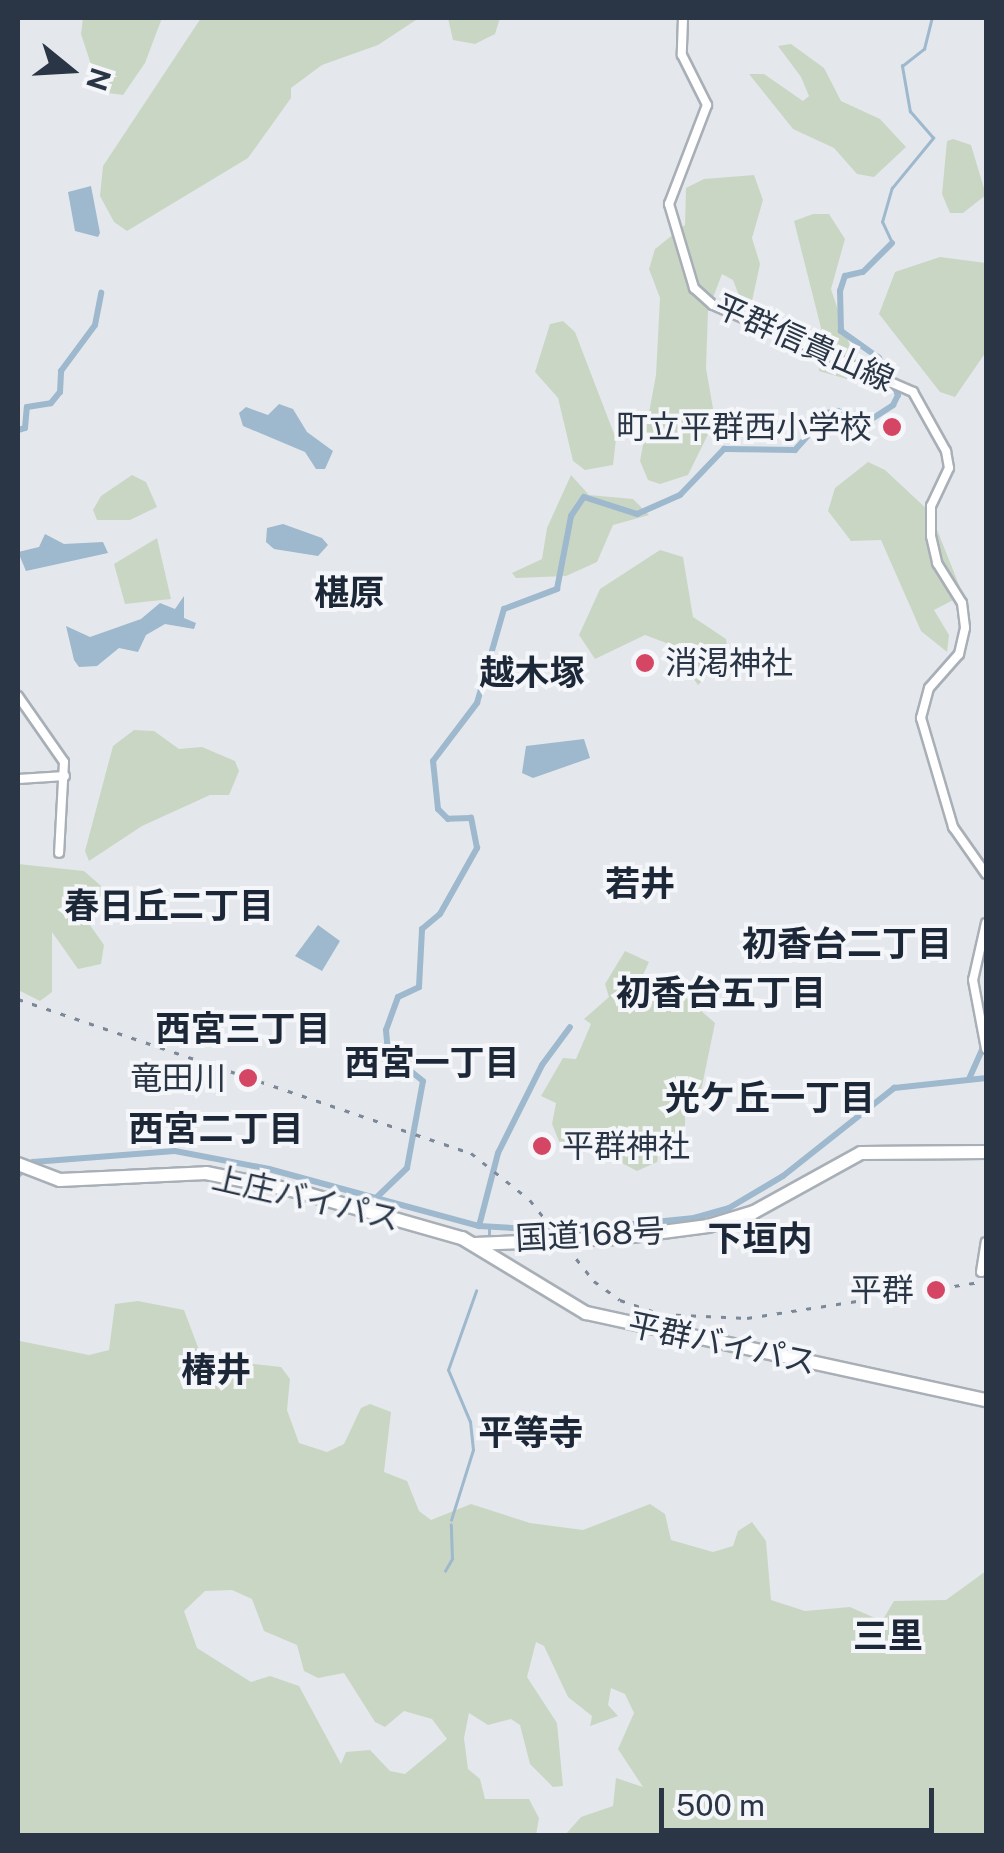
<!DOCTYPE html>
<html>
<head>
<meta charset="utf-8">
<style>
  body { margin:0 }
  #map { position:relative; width:1004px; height:1853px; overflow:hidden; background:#e4e8ec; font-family:"Public Sans","Noto Sans JP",sans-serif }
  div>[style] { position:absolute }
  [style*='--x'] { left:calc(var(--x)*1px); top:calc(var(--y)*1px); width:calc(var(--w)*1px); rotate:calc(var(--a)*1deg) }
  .green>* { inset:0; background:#cad6c4 }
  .water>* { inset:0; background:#9eb8cd }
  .stream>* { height:2.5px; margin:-1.25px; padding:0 1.25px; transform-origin:1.25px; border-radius:1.25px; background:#9eb8cd }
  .river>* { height:6px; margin:-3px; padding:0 3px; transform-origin:3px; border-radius:3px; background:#9eb8cd }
  .roads { filter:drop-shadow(2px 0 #a8afb7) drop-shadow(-2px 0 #a8afb7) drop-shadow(0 2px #a8afb7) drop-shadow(0 -2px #a8afb7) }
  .secondary>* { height:8px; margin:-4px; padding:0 4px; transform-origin:4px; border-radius:4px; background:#fff }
  .highway>* { height:12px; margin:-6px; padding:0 6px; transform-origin:6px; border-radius:6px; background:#fff }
  .rail>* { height:2.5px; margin-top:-1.25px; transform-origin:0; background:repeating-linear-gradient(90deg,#7c8897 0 5px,transparent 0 15px) }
  .dots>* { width:28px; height:28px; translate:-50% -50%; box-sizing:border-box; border:5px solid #f4f6f9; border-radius:50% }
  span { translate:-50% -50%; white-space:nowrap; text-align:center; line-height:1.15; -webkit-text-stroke:8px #f4f6f9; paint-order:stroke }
  .street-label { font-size:32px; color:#2a3646 }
  .poi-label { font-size:32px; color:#2a3646 }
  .right { translate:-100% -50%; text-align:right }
  .left { translate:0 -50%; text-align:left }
  .neighbourhood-label { font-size:35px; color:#1c2737; font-weight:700 }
  .frame { position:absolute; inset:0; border:20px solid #2a3646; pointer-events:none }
  .north { position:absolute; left:20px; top:20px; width:100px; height:100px; -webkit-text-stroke:8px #f4f6f9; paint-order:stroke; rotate:108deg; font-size:28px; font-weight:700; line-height:40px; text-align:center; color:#2a3646 }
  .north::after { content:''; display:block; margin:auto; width:35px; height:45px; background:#2a3646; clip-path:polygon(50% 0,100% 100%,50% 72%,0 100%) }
  .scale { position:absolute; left:659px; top:1788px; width:275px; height:45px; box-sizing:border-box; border:5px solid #2a3646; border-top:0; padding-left:12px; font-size:30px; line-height:35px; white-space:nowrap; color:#2a3646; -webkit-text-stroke:8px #f4f6f9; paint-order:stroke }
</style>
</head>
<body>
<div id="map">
  <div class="green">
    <i style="clip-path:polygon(83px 18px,162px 18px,145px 63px,123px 95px,100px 92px,81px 34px)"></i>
    <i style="clip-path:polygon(201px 18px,419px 18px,378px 45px,322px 65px,291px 88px,291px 98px,248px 158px,127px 231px,114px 222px,100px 196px,103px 166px)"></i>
    <i style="clip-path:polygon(448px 18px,500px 18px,495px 34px,475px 44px,453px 40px)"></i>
    <i style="clip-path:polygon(791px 44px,824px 68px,841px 101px,880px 119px,906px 147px,874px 177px,857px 174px,834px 148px,793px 129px,749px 74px,764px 74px,803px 101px,809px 96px,801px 77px,778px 46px)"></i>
    <i style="clip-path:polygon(953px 139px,971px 145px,986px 195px,963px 213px,950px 213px,942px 194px,947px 141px)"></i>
    <i style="clip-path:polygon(754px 175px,763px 200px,752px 238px,760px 264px,751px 306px,745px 311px,733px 280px,722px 274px,708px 311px,706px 368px,715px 420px,688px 475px,660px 484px,648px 480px,640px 461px,656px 375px,660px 298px,649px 269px,655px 249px,685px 225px,686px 188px,704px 179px)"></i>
    <i style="clip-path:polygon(813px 214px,829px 214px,845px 239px,831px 289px,855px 361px,847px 379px,819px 371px,823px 336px,794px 221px)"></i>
    <i style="clip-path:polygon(940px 257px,986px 263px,986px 352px,955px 397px,940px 392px,879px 314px,895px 272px)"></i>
    <i style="clip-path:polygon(563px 321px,575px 332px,616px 439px,613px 465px,585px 470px,573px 461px,558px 398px,535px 372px,550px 324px)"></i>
    <i style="clip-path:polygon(868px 462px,885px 470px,930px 512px,963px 595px,934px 610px,949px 635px,947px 652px,921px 631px,881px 540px,851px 541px,828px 511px,835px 488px)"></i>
    <i style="clip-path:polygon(132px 475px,146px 482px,157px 507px,130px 520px,97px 520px,93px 510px,101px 496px)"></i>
    <i style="clip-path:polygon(571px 475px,589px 495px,633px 499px,649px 515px,613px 525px,597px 562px,566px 576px,516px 578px,512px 573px,542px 559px,547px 528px)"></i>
    <i style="clip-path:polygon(157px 538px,171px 599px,125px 604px,114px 564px)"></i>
    <i style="clip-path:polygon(660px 550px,683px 557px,693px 617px,726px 639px,728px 654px,698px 685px,669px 644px,645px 635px,595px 659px,579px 635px,600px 589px)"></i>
    <i style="clip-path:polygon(134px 730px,154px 731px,179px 749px,202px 747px,235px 761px,239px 771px,229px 795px,210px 795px,142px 826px,89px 861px,85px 851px,113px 746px)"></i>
    <i style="clip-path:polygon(18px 864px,84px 871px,116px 899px,111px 912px,98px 908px,85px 918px,104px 945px,101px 964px,78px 969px,52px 932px,52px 992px,40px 1001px,18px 990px)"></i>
    <i style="clip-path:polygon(625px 951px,649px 962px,643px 975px,665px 987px,674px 1008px,684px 996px,715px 1023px,701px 1091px,685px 1100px,685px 1137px,676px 1146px,661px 1140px,657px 1162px,637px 1171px,595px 1149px,580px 1154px,561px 1146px,552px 1124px,556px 1103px,541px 1096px,563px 1058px,576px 1059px,591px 1024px,584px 1019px,609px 997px,605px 984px)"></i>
    <i style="clip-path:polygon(evenodd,138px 1301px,184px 1310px,202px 1358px,281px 1367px,290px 1379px,287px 1410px,299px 1443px,327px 1452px,344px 1444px,361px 1408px,370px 1404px,391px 1412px,384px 1472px,407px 1481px,419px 1511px,431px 1520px,471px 1504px,530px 1523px,583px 1530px,650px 1504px,665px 1514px,671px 1540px,713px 1552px,733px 1546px,738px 1531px,752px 1522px,766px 1541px,771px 1600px,805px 1611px,850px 1607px,882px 1621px,894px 1601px,946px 1600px,986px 1571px,986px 1835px,565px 1835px,581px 1817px,613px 1806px,616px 1778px,643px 1787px,618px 1749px,634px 1713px,625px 1694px,611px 1688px,608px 1705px,618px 1716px,590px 1726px,592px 1716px,568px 1697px,544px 1646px,536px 1642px,527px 1677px,557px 1723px,563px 1786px,553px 1787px,530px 1764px,520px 1725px,511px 1719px,488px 1725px,469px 1713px,464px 1738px,468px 1769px,480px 1779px,485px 1799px,529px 1799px,539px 1818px,536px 1835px,18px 1835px,20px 1341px,89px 1355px,109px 1350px,115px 1304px,138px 1301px,232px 1590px,252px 1599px,264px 1631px,297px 1645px,304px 1671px,318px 1678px,344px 1673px,375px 1722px,385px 1727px,404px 1711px,432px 1719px,447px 1739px,405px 1774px,390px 1771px,370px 1750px,346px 1752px,341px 1764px,299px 1686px,270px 1676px,251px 1682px,197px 1648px,184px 1611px,205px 1591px,232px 1590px)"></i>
  </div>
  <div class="water">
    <i style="clip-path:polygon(91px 186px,100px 233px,98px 237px,75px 231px,68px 192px)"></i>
    <i style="clip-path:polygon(279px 404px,293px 409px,307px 432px,333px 451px,325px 469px,316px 469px,305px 452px,243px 426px,239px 413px,246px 407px,268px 415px)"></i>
    <i style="clip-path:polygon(283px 524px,322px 538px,328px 545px,318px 556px,274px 549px,266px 542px,267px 528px)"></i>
    <i style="clip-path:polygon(45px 534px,64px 544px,103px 542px,108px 553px,26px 571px,18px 552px,39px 547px)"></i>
    <i style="clip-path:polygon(184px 596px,184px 618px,196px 623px,194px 629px,165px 624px,146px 635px,138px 652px,119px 648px,97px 666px,79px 667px,74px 660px,66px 626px,90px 637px,141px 619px,160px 603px,175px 609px)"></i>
    <i style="clip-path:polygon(584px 739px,590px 758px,533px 778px,522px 773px,526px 746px)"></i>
    <i style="clip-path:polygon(318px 925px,340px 941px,322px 971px,295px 956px)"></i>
  </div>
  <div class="stream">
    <i style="--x:892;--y:243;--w:23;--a:-115"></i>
    <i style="--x:882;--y:222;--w:35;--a:-74"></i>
    <i style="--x:892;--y:188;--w:65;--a:-50.6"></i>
    <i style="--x:933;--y:138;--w:35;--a:-131"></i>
    <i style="--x:910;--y:112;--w:47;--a:-99.9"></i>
    <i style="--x:902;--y:66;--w:28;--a:-38"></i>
    <i style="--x:924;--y:49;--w:32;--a:-76"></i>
    <i style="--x:489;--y:1237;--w:10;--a:-90"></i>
    <i style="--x:451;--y:1520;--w:73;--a:-72.6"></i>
    <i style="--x:473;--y:1450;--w:28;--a:-96"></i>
    <i style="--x:470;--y:1422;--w:56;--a:-112.9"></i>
    <i style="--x:448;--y:1370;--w:84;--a:-70.5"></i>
    <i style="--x:445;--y:1571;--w:14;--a:-60"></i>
    <i style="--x:452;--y:1559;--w:34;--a:-92"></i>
  </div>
  <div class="river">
    <i style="--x:18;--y:430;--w:7;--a:-16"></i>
    <i style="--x:25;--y:428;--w:21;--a:-85"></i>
    <i style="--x:27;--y:407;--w:24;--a:-9"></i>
    <i style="--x:51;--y:403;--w:14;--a:-51"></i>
    <i style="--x:60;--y:392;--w:21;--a:-87"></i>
    <i style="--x:61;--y:371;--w:57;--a:-53.5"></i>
    <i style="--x:95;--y:325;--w:33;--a:-79"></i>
    <i style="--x:969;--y:1079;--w:32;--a:-66"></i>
    <i style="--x:18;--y:1175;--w:20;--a:-41"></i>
    <i style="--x:33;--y:1162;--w:142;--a:-4.4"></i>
    <i style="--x:175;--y:1151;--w:96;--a:10.8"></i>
    <i style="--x:269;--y:1169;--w:218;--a:15.2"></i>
    <i style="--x:479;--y:1226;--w:86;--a:3.3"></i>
    <i style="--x:565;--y:1231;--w:130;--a:-5.8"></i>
    <i style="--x:694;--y:1218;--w:36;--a:-16"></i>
    <i style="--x:729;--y:1208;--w:63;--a:-30.7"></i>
    <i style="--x:783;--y:1176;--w:142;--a:-38.4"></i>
    <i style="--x:894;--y:1088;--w:93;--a:-6.2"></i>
    <i style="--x:374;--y:1200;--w:46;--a:-44.1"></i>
    <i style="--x:407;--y:1168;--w:88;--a:-79.6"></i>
    <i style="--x:423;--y:1081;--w:45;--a:-141.3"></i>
    <i style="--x:388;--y:1053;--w:23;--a:-95"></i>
    <i style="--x:386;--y:1030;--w:35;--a:-70"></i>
    <i style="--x:398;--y:997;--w:23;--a:-25"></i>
    <i style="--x:419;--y:987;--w:58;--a:-87"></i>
    <i style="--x:422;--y:929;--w:23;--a:-40"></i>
    <i style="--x:440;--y:914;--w:76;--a:-60.7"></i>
    <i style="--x:477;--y:848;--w:31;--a:-101"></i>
    <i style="--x:471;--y:818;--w:23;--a:178"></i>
    <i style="--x:448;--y:819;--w:14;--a:-135"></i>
    <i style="--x:438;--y:809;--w:48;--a:-95.9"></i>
    <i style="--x:433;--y:761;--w:73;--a:-52.8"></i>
    <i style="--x:477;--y:703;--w:98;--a:-74"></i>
    <i style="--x:504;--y:609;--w:57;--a:-20.7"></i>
    <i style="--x:557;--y:589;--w:74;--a:-79.1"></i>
    <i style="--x:571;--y:516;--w:23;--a:-56"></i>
    <i style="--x:584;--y:497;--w:56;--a:17.8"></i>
    <i style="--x:637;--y:514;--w:47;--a:-23.8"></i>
    <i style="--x:680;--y:495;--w:64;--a:-46.3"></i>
    <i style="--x:724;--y:449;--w:71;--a:0.8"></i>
    <i style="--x:795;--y:450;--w:50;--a:-48.3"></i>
    <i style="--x:828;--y:413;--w:10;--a:-11"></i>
    <i style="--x:838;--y:411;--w:29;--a:27"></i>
    <i style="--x:864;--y:424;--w:35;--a:-33"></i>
    <i style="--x:893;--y:405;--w:11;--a:-63"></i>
    <i style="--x:898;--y:395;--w:42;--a:-117.2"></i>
    <i style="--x:879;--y:358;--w:47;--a:-144.6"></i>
    <i style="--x:841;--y:331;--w:40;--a:-91.4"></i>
    <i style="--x:840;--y:291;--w:16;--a:-72"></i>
    <i style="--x:845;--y:276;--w:18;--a:-13"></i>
    <i style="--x:863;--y:272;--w:41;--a:-45"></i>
    <i style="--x:479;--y:1226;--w:75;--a:-75.4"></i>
    <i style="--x:498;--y:1153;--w:98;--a:-63.4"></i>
    <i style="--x:542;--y:1065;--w:47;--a:-53.6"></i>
  </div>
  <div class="roads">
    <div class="secondary">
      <i style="--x:683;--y:18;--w:37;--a:92"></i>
      <i style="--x:682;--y:55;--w:56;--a:63.4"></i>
      <i style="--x:707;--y:105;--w:106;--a:111"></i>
      <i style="--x:669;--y:204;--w:88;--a:73.4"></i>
      <i style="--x:694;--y:288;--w:25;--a:42"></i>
      <i style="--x:713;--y:305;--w:218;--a:23.5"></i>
      <i style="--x:913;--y:392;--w:68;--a:60.8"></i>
      <i style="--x:946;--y:451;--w:17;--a:80"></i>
      <i style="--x:949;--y:468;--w:42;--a:115.3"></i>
      <i style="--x:931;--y:506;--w:30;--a:90"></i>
      <i style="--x:931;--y:536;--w:28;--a:77"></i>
      <i style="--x:937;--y:563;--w:47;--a:58"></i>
      <i style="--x:962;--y:603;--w:25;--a:83"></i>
      <i style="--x:965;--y:628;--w:27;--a:103"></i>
      <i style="--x:959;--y:654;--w:45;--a:131.4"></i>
      <i style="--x:929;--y:688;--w:31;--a:105"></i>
      <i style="--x:921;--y:718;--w:114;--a:73.6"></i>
      <i style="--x:953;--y:827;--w:57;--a:54.9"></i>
      <i style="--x:18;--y:696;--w:80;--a:55.1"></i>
      <i style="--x:64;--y:762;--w:91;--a:93.1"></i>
      <i style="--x:18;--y:779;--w:47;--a:-3.7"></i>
      <i style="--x:986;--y:923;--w:58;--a:102.8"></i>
      <i style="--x:973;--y:980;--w:70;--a:79.3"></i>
      <i style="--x:981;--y:1272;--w:30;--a:-81"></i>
    </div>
    <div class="highway">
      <i style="--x:18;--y:1164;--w:45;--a:20.9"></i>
      <i style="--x:60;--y:1180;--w:146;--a:-2.7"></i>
      <i style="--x:206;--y:1173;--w:96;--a:11.4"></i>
      <i style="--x:300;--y:1192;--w:168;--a:15.9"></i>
      <i style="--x:462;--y:1238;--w:145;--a:31.2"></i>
      <i style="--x:586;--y:1313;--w:409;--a:12.3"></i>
      <i style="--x:475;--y:1244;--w:142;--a:-2.4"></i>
      <i style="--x:617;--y:1238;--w:92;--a:-7.5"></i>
      <i style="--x:708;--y:1226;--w:48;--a:-16.9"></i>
      <i style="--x:754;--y:1212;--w:122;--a:-28.9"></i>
      <i style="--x:861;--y:1153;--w:125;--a:-0.5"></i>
    </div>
  </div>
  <div class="rail">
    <i style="--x:18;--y:999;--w:478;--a:18.8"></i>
    <i style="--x:471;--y:1153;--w:75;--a:38.5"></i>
    <i style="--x:530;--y:1200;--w:103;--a:51.7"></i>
    <i style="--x:594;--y:1281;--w:32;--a:36"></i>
    <i style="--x:620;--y:1300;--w:43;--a:18.9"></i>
    <i style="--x:661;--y:1314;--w:86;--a:2.7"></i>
    <i style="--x:747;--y:1318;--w:242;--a:-8.8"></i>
  </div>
  <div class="dots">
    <i style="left:892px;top:427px;background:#d54564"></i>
    <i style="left:645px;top:663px;background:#d54564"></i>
    <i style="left:248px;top:1078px;background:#d54564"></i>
    <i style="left:542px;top:1146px;background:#d54564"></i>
    <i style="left:936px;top:1290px;background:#d54564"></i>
  </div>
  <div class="street-label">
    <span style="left:804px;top:343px;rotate:24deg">平群信貴山線</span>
    <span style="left:306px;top:1199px;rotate:13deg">上庄バイパス</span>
    <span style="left:590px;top:1235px;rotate:-3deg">国道168号</span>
    <span style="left:722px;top:1344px;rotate:12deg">平群バイパス</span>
  </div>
  <div class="poi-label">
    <span class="right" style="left:872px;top:427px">町立平群西小学校</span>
    <span class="left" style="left:665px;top:663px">消渇神社</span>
    <span class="right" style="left:226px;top:1078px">竜田川</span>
    <span class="left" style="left:562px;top:1146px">平群神社</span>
    <span class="right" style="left:914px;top:1290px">平群</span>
  </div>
  <div class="neighbourhood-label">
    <span style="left:349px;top:593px">椹原</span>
    <span style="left:532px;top:673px">越木塚</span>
    <span style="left:640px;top:884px">若井</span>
    <span style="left:169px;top:906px">春日丘二丁目</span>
    <span style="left:847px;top:944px">初香台二丁目</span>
    <span style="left:721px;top:993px">初香台五丁目</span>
    <span style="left:243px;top:1029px">西宮三丁目</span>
    <span style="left:432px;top:1063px">西宮一丁目</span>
    <span style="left:770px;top:1098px">光ケ丘一丁目</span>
    <span style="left:216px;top:1129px">西宮二丁目</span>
    <span style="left:760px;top:1239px">下垣内</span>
    <span style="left:216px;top:1370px">椿井</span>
    <span style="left:531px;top:1433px">平等寺</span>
    <span style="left:888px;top:1636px">三里</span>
  </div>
  <div class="frame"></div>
  <div class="north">N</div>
  <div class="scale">500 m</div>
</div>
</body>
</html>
